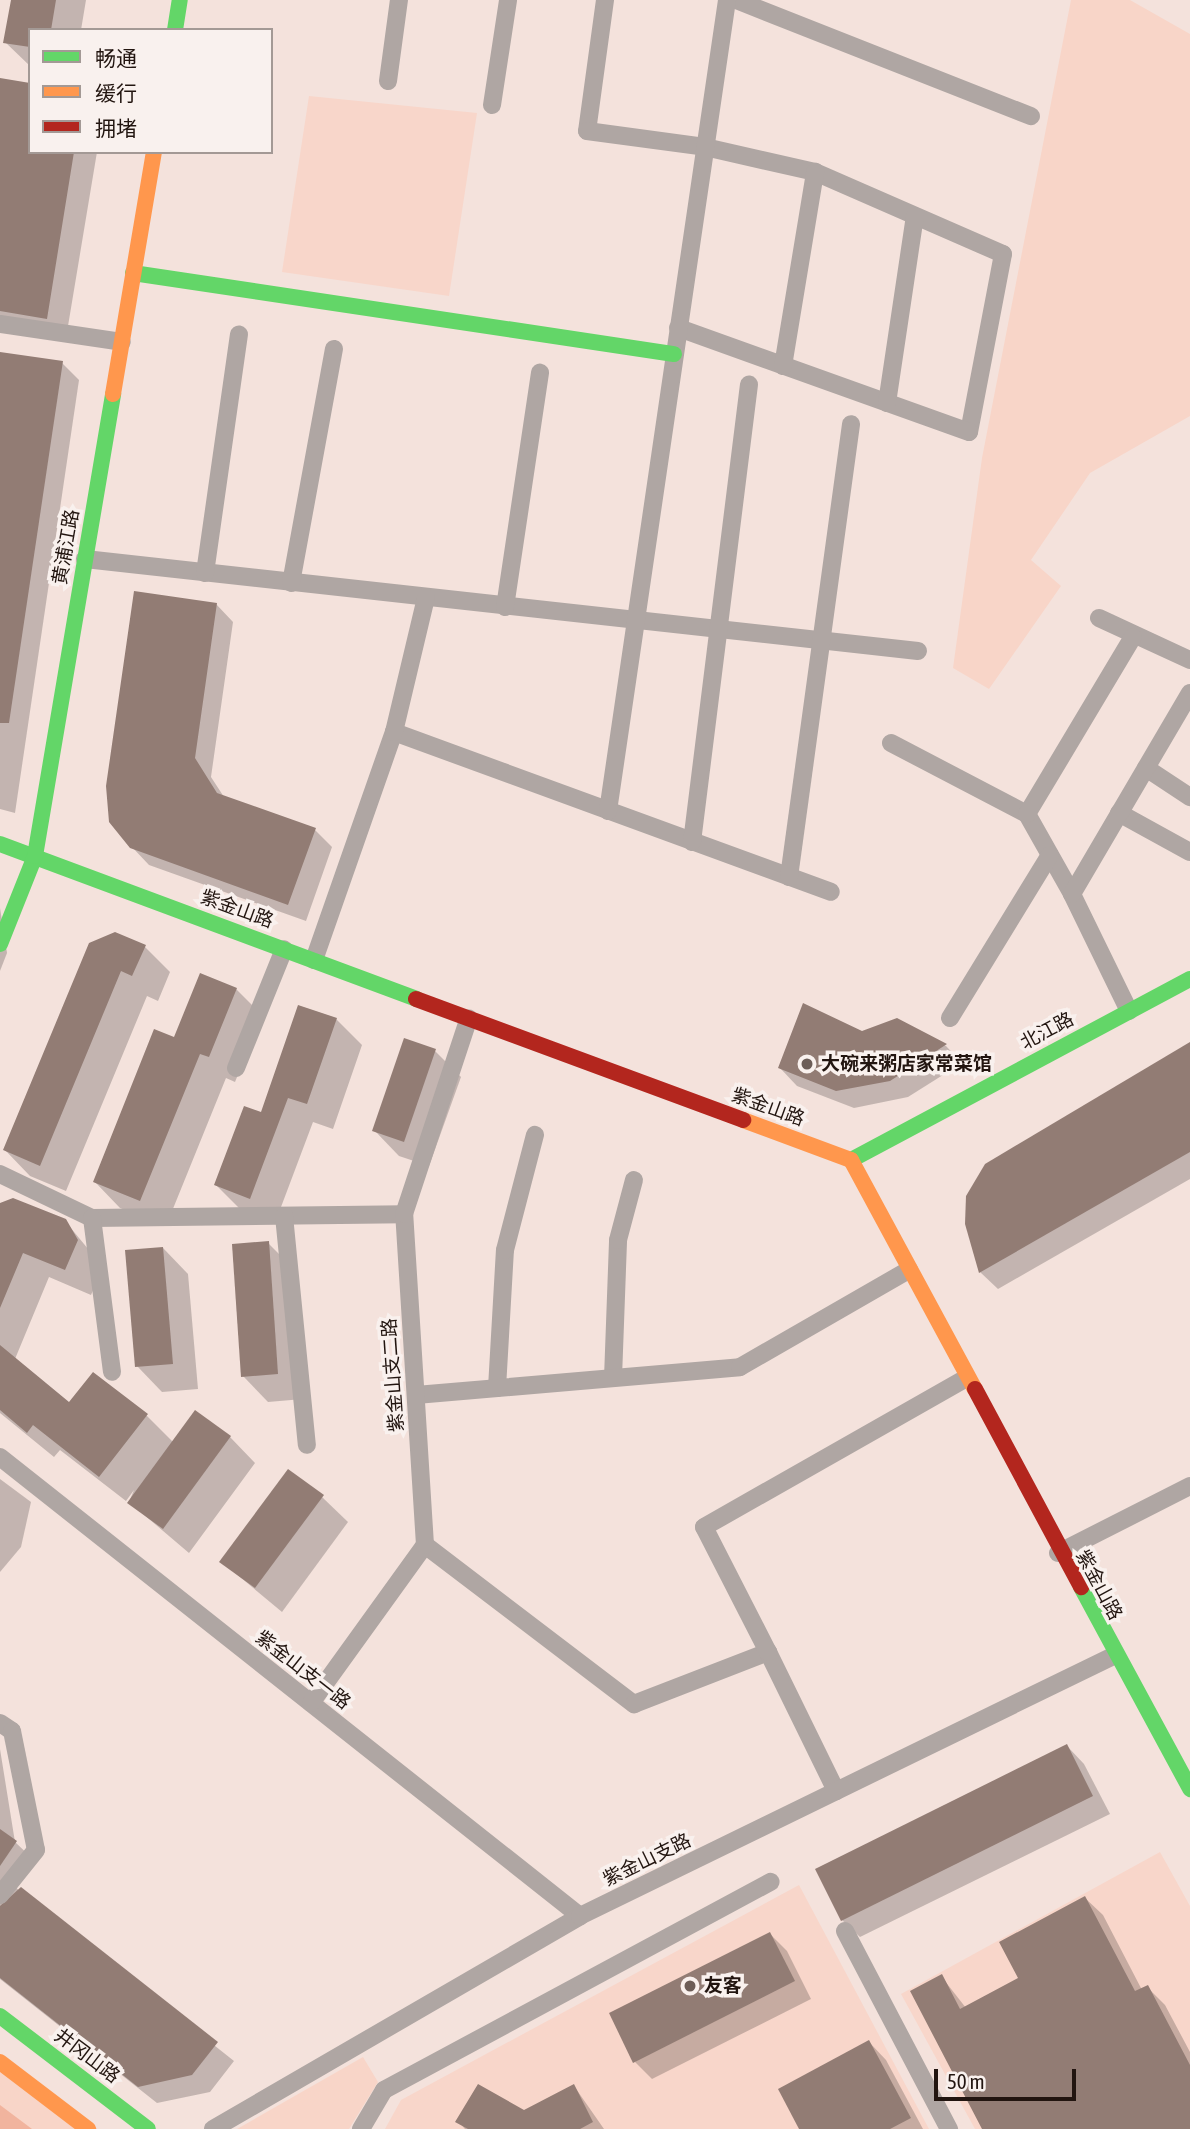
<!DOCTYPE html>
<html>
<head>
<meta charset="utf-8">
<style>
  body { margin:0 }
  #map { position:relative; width:1190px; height:2129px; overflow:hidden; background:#f4e2dc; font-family:"Asap Condensed","Noto Sans SC",sans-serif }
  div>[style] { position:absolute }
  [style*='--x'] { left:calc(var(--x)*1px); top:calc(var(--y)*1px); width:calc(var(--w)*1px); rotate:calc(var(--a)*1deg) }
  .built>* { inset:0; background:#f8d6ca }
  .green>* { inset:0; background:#f8d5c8 }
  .water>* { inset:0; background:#f1b49e }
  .shadow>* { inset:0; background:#0003 }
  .building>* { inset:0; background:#927c74 }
  .street>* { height:18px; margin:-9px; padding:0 9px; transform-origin:9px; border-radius:9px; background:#afa6a3 }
  .fast>* { height:16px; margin:-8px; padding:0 8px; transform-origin:8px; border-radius:8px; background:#63d668 }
  .slow>* { height:16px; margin:-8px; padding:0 8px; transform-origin:8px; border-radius:8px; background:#ff974d }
  .jam>* { height:16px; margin:-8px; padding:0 8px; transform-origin:8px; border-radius:8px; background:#b3261e }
  .dots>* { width:19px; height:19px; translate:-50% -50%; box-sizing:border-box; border:4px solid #f9f1ee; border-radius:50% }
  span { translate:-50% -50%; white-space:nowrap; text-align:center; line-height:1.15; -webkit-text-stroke:7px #f9f1ee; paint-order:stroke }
  .street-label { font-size:19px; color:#221510 }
  .poi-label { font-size:19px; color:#221510; font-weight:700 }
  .left { translate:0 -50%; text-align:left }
  .legend { position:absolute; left:28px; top:28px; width:245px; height:126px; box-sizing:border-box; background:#f9f1ee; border:2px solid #a39995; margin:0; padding:9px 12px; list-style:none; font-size:21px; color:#221510 }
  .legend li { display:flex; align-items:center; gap:14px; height:35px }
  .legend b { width:35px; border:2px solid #a39995 }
  .scale { position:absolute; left:934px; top:2069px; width:142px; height:32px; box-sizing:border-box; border:4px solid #221510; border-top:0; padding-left:9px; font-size:21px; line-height:24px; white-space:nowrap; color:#221510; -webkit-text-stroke:5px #f9f1ee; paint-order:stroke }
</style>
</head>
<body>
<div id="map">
  <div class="built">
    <i style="clip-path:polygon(309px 96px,477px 113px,449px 296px,282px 272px)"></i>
    <i style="clip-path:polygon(1160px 1852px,1190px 1906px,1190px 2129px,975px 2129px,901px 1994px)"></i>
    <i style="clip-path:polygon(799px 1885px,929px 2129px,385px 2129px,401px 2100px)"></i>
  </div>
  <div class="green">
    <i style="clip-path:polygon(1071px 0,1130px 0,1190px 34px,1190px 416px,1090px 473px,1031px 560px,1061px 586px,989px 689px,953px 668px,982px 458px)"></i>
    <i style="clip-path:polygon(363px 2057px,378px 2082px,349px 2129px,237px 2129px)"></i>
    <i style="clip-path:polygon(0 2061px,90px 2129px,0 2129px)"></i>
  </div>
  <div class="water">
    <i style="clip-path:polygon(0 2105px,32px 2129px,0 2129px)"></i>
  </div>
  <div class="shadow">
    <i style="clip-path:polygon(12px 0,86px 0,81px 30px,30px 30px,30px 66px,5px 42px)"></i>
    <i style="clip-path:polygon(0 80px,30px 152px,97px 152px,66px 338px,0 327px)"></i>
    <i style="clip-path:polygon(0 353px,62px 363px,79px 380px,15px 813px,0 809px)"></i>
    <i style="clip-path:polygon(216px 604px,233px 622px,211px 777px,224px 797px,315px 830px,332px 847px,306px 921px,149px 865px,131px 846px)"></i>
    <i style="clip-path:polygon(0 908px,7px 953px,0 971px)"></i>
    <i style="clip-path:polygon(91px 944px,145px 947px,170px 972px,158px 1001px,147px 996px,66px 1191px,30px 1176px,5px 1150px)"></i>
    <i style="clip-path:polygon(236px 989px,262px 1015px,235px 1082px,226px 1078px,166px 1226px,120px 1208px,95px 1182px)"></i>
    <i style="clip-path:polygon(336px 1019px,362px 1045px,333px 1129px,313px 1122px,275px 1223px,242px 1211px,216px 1185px)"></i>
    <i style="clip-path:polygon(897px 1020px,946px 1046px,962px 1063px,908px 1097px,854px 1108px,797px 1086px,780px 1068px)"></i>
    <i style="clip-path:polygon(405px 1040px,435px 1051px,461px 1077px,429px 1166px,399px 1156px,374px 1130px)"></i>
    <i style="clip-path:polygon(1190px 1044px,1190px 1179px,998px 1289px,980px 1272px)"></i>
    <i style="clip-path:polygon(0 1204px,65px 1221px,103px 1267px,91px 1295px,49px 1277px,15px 1359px,69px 1405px,147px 1416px,173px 1442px,230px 1437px,255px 1463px,189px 1553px,129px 1502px,134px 1490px,126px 1501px,60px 1450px,54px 1457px,0 1413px)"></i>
    <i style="clip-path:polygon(268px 1243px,294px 1269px,303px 1399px,268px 1402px,243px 1376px)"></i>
    <i style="clip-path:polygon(163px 1248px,188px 1274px,198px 1389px,162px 1392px,137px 1366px)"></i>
    <i style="clip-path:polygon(0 1479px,31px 1502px,21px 1547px,0 1572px)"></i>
    <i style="clip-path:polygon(322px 1497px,348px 1522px,282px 1612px,222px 1562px)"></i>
    <i style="clip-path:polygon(1067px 1746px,1084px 1764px,1110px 1814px,860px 1937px,842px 1920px)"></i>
    <i style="clip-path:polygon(0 1749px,15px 1842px,34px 1860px,15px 1887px,234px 2061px,210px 2092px,157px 2103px,0 1979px)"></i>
    <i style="clip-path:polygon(1085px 1898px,1103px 1915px,1142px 1990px,1148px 1988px,1165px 2005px,1190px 2052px,1190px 2129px,983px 2129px,941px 1976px,966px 2008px,1020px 1979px)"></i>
    <i style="clip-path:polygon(770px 1934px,787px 1951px,811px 1999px,652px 2079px,635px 2062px)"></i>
    <i style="clip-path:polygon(869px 2042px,886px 2060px,923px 2129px,801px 2129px)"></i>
    <i style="clip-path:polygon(574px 2086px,604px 2129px,465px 2129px,458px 2121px,524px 2112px)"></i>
  </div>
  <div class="building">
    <i style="clip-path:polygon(11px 0,56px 0,51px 30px,30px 30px,30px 47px,3px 43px)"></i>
    <i style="clip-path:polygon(0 78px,30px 83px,30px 152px,74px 152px,47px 319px,0 311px)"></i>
    <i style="clip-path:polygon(0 352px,63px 361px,9px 723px,0 723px)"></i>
    <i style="clip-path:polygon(134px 591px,217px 603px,195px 758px,217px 793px,316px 828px,288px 905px,130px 848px,109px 822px,106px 786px)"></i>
    <i style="clip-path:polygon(115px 932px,146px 945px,132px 976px,121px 971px,40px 1166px,3px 1150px,89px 943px)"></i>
    <i style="clip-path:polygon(200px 973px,237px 988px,209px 1057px,200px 1054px,140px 1201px,93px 1182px,154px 1029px,174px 1037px)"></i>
    <i style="clip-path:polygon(803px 1003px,862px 1031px,897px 1018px,947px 1044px,890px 1081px,836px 1091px,778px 1068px)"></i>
    <i style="clip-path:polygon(298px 1005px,337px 1018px,307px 1104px,288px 1098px,250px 1199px,214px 1185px,244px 1106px,261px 1112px)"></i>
    <i style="clip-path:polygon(404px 1038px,436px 1049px,404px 1142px,372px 1131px)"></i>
    <i style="clip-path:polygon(1190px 1042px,1190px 1152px,979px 1273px,965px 1224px,966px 1196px,985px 1164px)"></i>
    <i style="clip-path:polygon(13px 1198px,66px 1219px,78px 1240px,65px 1270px,23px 1253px,0 1308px,0 1203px)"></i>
    <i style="clip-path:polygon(269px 1241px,278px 1374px,241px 1377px,232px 1244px)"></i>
    <i style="clip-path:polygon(163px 1247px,173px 1364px,135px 1367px,125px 1250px)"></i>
    <i style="clip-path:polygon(0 1345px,69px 1402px,93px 1372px,148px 1414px,99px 1477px,33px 1425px,27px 1433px,0 1410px)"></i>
    <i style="clip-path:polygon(195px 1410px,231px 1436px,163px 1529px,127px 1503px)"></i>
    <i style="clip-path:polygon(288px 1469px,324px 1495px,255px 1588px,219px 1562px)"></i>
    <i style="clip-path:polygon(1067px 1744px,1093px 1796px,841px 1921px,815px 1869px)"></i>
    <i style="clip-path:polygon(0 1829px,17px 1841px,0 1866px)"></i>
    <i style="clip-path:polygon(21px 1887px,218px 2042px,192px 2075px,138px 2087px,0 1978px,0 1906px)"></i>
    <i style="clip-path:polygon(1085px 1896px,1135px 1991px,1148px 1985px,1190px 2065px,1190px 2129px,982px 2129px,910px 1991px,942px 1974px,960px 2009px,1018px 1978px,999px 1942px)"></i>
    <i style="clip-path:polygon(770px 1932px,795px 1981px,633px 2063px,609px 2013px)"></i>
    <i style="clip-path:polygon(869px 2040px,911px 2118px,890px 2129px,799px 2129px,778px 2089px)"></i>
    <i style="clip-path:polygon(478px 2084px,524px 2110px,574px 2084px,593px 2122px,580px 2129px,468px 2129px,455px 2122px)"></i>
  </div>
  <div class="street">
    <i style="--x:605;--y:0;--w:132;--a:97.8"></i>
    <i style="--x:587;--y:131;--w:119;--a:7.7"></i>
    <i style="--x:705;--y:147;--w:113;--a:12.8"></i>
    <i style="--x:815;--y:172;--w:205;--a:23.6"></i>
    <i style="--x:1003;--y:254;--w:181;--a:100.8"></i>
    <i style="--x:969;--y:432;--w:309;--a:-160.3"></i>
    <i style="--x:736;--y:0;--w:317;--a:21.5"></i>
    <i style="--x:388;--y:81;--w:82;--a:-82.3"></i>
    <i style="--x:492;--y:105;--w:106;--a:-81.3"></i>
    <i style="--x:0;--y:324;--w:123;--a:8.4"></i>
    <i style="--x:783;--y:366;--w:197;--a:-80.6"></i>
    <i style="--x:887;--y:403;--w:189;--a:-81.5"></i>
    <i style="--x:85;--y:559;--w:838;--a:6.3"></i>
    <i style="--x:205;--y:573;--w:241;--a:-81.9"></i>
    <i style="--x:291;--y:583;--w:238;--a:-79.6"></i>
    <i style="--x:505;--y:607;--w:237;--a:-81.5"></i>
    <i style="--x:1099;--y:618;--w:100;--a:24.8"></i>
    <i style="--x:394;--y:732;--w:465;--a:20.1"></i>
    <i style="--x:891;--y:743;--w:153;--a:27.6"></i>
    <i style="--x:1027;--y:814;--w:92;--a:60.6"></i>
    <i style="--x:1146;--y:768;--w:53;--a:33.4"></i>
    <i style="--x:608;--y:811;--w:820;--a:-81.65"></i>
    <i style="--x:1119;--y:813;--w:81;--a:28.8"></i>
    <i style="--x:1027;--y:814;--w:206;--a:-59.1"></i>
    <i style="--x:692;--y:842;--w:461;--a:-82.9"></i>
    <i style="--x:789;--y:877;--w:457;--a:-82.2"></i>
    <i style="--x:314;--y:960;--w:242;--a:-70.7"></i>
    <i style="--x:394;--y:732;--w:138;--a:-76.6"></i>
    <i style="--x:1129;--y:1011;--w:130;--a:-116"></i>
    <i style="--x:1072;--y:894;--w:233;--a:-59.6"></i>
    <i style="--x:950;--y:1018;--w:191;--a:-58.5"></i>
    <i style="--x:236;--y:1068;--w:128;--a:-68"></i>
    <i style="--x:0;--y:1174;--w:102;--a:25.6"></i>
    <i style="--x:92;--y:1218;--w:312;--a:-0.7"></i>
    <i style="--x:284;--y:1216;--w:230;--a:84.3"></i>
    <i style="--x:92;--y:1218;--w:155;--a:82.6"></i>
    <i style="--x:613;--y:1378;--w:138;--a:-87.9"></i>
    <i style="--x:618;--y:1240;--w:62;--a:-75.1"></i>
    <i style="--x:497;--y:1388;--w:138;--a:-86.7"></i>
    <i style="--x:505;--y:1250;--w:119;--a:-75.4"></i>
    <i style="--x:416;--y:1395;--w:325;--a:-4.9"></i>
    <i style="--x:740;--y:1367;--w:195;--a:-29.9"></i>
    <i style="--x:0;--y:1457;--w:740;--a:38.36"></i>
    <i style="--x:425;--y:1545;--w:263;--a:37.3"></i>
    <i style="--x:634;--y:1704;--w:144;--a:-21.2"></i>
    <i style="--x:768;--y:1652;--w:155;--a:63.9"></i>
    <i style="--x:1058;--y:1553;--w:148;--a:-26.9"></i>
    <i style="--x:768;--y:1652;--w:140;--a:-117.1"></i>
    <i style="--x:704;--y:1527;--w:300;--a:-29.6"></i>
    <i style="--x:311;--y:1703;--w:195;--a:-54.2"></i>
    <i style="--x:425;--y:1545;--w:332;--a:-93.6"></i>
    <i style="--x:404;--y:1214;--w:206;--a:-71.7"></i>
    <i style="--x:0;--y:1723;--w:14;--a:34"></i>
    <i style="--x:12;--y:1731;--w:121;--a:78.6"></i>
    <i style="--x:36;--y:1850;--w:58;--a:128.7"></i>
    <i style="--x:845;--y:1931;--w:224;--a:62.3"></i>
    <i style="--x:213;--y:2129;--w:424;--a:-30.1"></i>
    <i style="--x:580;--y:1916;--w:593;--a:-26"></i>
    <i style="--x:361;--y:2129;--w:45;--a:-59.5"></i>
    <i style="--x:384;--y:2090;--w:439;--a:-28.3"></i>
  </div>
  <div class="fast">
    <i style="--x:175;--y:30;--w:30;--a:-81"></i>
    <i style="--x:133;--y:273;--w:547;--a:8.52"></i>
    <i style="--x:0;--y:844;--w:444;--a:20.4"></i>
    <i style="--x:0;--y:944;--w:95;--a:-68.3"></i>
    <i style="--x:35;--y:856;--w:469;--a:-80.4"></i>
    <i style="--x:851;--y:1160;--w:384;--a:-28.1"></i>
    <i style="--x:1081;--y:1587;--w:230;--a:61.6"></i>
    <i style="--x:0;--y:2016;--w:186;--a:37.4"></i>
  </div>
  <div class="slow">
    <i style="--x:113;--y:394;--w:245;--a:-80.4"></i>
    <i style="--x:743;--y:1120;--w:115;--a:20.3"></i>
    <i style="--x:851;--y:1160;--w:260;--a:61.6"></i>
    <i style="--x:0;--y:2062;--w:111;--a:37.3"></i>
  </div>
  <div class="jam">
    <i style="--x:416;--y:999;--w:349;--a:20.3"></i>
    <i style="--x:975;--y:1389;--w:225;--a:61.8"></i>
  </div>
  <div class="dots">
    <i style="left:807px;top:1064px;background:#6c5d57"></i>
    <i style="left:690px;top:1986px;background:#6c5d57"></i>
  </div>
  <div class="street-label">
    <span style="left:66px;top:547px;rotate:-80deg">黄浦江路</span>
    <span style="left:237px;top:909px;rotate:20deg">紫金山路</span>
    <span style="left:1047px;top:1031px;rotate:-28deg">北江路</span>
    <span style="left:768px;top:1107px;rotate:20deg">紫金山路</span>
    <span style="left:393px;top:1375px;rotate:-94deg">紫金山支二路</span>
    <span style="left:1099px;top:1585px;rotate:62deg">紫金山路</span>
    <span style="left:303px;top:1670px;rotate:38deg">紫金山支一路</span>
    <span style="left:647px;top:1860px;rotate:-26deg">紫金山支路</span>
    <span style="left:87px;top:2056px;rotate:37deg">井冈山路</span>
  </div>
  <div class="poi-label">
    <span class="left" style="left:821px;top:1064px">大碗来粥店家常菜馆</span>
    <span class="left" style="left:704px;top:1986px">友客</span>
  </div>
  <ul class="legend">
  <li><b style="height:9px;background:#63d668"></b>畅通</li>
  <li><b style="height:9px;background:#ff974d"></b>缓行</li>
  <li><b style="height:9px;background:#b3261e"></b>拥堵</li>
  </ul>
  <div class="scale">50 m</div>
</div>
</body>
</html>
